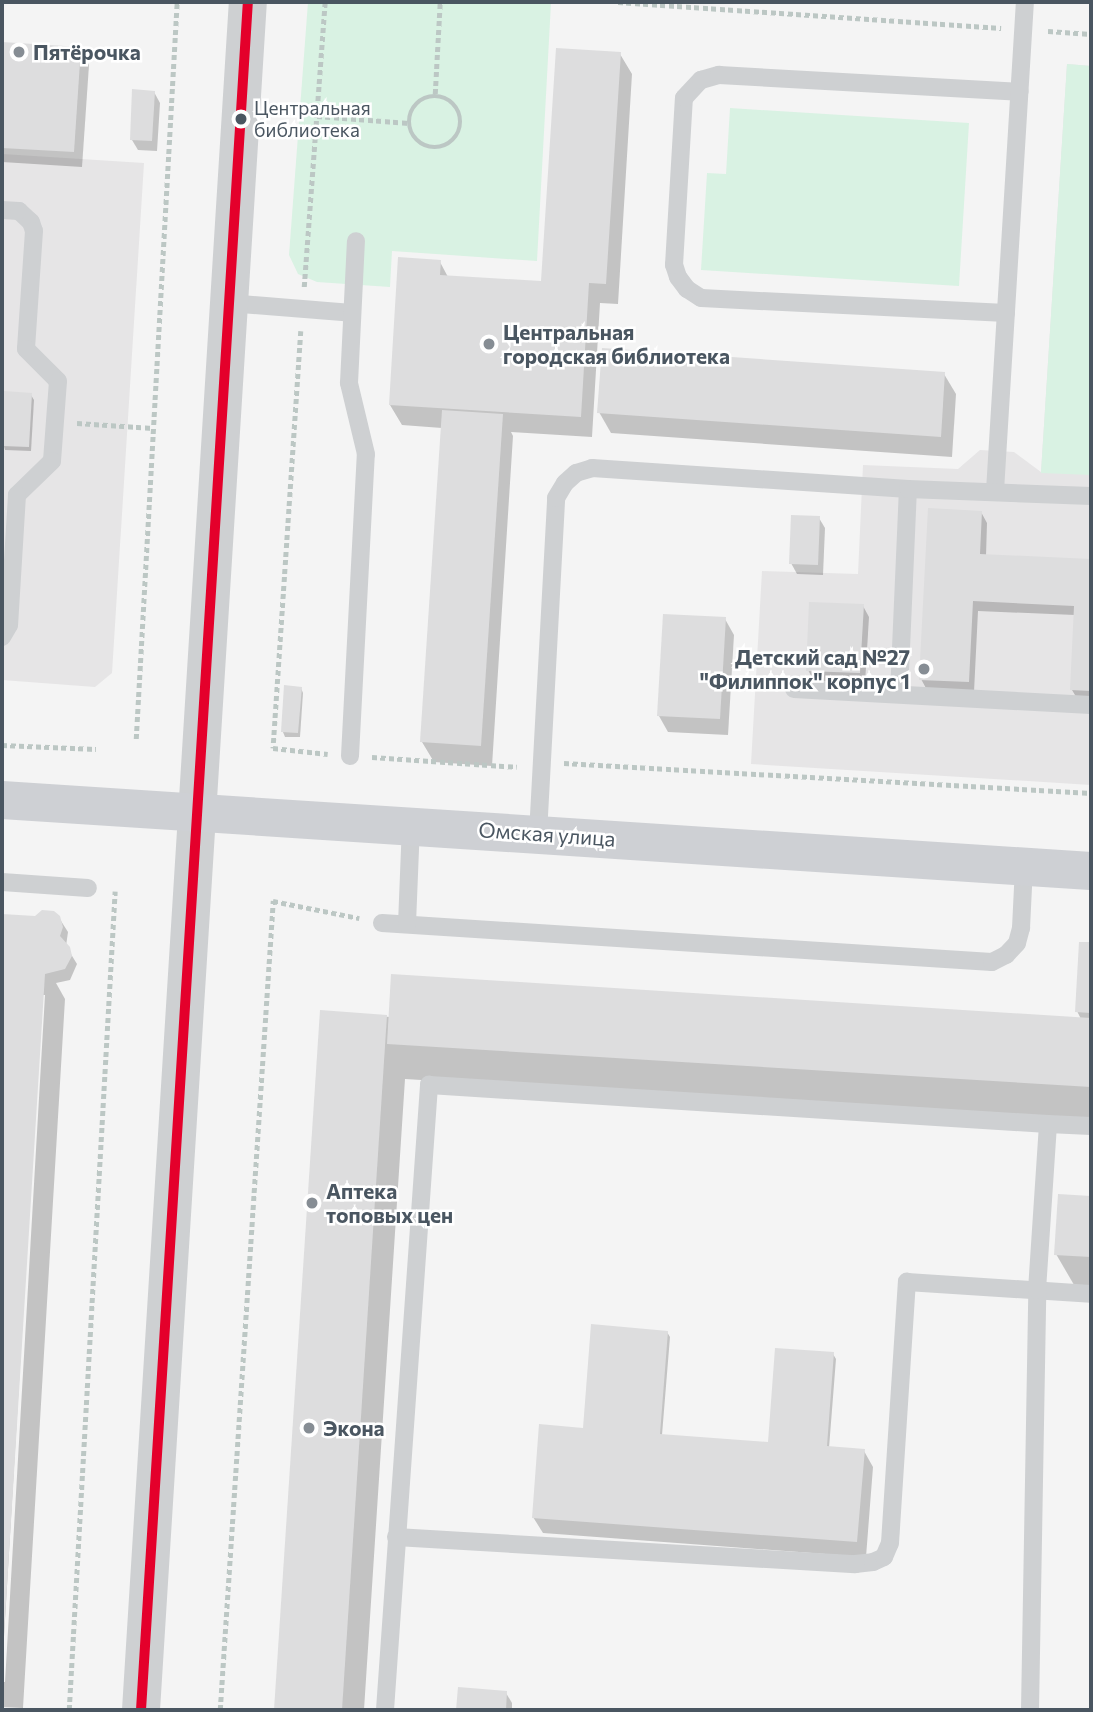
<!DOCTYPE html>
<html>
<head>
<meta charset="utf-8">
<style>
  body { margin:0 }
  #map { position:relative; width:1093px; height:1712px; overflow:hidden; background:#f4f4f4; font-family:Commissioner,sans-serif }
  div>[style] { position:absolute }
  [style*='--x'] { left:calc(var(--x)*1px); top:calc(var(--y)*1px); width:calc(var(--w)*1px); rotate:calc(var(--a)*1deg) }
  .education>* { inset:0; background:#e6e5e6 }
  .green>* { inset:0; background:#d9f2e3 }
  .shadow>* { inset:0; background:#0003 }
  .building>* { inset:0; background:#ddddde }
  .path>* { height:4.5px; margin-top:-2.25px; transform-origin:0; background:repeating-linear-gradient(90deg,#bcc7c4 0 5px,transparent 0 8.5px) }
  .path>.ring { margin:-2.25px; padding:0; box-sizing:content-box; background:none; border:4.5px solid #bcc7c4; border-radius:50% }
  .service>* { height:18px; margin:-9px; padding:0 9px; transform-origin:9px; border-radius:9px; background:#ced0d2 }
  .tertiary>* { height:38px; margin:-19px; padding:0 19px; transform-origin:19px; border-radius:19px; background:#ced0d2 }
  .secondary>* { height:38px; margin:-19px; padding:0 19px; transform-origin:19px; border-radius:19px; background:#ced0d4 }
  .bus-1>* { height:10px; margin:-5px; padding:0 5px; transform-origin:5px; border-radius:5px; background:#e4002b }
  .dots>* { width:19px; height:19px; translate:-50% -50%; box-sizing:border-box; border:4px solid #fff; border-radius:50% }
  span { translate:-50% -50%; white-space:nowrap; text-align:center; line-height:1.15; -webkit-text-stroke:5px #fff; paint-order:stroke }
  .bus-label { font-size:19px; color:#4a5661 }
  .left { translate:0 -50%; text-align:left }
  .poi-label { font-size:21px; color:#4a5661; font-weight:700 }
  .right { translate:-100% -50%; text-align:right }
  .street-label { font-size:21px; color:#4a5661 }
  .frame { position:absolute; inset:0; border:4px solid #4a5661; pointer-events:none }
</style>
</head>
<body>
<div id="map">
  <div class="education">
    <i style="clip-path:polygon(1067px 64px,1091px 66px,1091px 785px,751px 764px,762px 571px,858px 574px,863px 465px,958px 469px,980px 450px,1014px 452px,1041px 472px)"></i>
    <i style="clip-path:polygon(2px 154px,144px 163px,112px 673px,95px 687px,2px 680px)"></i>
  </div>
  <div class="green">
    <i style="clip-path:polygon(308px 2px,551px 3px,537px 261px,392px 251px,390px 287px,317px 282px,298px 274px,289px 255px)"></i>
    <i style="clip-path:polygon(1067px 64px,1091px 66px,1091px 475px,1041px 473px)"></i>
    <i style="clip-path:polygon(730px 108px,969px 123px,959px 286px,701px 270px,707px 173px,726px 174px)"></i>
  </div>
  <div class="shadow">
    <i style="clip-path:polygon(2px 44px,80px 49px,89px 65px,82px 167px,2px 162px)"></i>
    <i style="clip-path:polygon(620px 54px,632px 74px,618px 304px,600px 303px,592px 437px,511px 432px,513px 436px,492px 766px,434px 762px,422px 742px,442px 428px,402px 425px,390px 405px,440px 262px,448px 277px,543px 283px)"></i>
    <i style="clip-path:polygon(154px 92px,160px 103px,157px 151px,138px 150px,132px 140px)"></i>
    <i style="clip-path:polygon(944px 374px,956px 394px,952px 457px,611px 433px,599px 412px)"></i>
    <i style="clip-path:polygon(31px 395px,34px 400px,31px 451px,5px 450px,2px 438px,2px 405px)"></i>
    <i style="clip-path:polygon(981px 512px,987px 523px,986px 556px,1091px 561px,1091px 701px,1078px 700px,1072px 690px,1075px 615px,978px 611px,974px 692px,927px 690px,921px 679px)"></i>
    <i style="clip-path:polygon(819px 518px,825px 528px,823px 575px,797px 574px,791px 563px)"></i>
    <i style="clip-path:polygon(863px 606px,869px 617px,865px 683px,814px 681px,808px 670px)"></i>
    <i style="clip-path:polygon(725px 619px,734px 635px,728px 735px,668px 732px,659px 716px)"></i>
    <i style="clip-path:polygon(301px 688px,303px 693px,300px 737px,285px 737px,283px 732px)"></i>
    <i style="clip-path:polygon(2px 916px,61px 921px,68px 932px,66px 946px,77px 964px,70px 980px,56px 983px,65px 999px,23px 1708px,2px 1707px,2px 1682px,5px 1682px,45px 995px,42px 995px,2px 1671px)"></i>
    <i style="clip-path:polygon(1081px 944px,1091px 944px,1091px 1121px,405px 1079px,364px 1710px,276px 1710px,322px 1012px,390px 1017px,1081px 1019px,1077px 1011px)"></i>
    <i style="clip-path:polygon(1060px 1195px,1091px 1197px,1091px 1291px,1077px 1290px,1056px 1254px)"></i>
    <i style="clip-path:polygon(667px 1332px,670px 1337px,662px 1435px,769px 1444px,833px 1354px,836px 1359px,829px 1448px,864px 1451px,873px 1467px,866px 1557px,543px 1533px,533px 1517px,585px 1430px)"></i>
    <i style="clip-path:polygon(460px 1689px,506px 1693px,512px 1703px,512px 1710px,458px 1710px)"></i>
  </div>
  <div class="building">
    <i style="clip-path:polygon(2px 42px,81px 47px,74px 152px,2px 148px)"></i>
    <i style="clip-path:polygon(556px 48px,621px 52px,606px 284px,589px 283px,581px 417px,389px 405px,398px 257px,441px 260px,440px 275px,541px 281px)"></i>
    <i style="clip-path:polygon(132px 89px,155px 91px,152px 141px,130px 140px)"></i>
    <i style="clip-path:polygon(602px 348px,945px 372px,941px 437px,597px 413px)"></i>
    <i style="clip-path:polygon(4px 391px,32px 393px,29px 447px,2px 446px)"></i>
    <i style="clip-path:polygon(442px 410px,503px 414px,481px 746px,420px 742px)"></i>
    <i style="clip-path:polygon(928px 508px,982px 511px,980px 554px,1091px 559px,1091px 691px,1070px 690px,1074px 606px,973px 601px,969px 682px,919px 680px)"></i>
    <i style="clip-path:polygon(791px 515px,820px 516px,818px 565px,789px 564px)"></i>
    <i style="clip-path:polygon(809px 602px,864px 604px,860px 673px,806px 671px)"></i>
    <i style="clip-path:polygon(663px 614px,726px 617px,720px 719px,657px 716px)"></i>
    <i style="clip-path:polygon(284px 685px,302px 687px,298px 733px,281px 732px)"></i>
    <i style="clip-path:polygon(42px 910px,54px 911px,60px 916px,63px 927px,60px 936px,70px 947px,72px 956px,65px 969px,45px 974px,2px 1666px,2px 914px,35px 916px)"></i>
    <i style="clip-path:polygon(1079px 942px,1091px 942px,1091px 1013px,1075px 1012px)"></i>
    <i style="clip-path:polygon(391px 974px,1091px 1018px,1091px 1087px,387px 1044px)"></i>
    <i style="clip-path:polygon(320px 1010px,387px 1015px,342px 1710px,274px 1710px)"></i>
    <i style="clip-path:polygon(1058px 1194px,1091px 1196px,1091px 1257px,1054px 1255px)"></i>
    <i style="clip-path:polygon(591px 1324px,668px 1331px,660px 1434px,768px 1442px,775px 1348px,834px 1352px,827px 1446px,865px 1449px,857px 1542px,532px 1518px,539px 1424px,583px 1428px)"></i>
    <i style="clip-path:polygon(458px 1687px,507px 1691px,506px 1710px,456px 1710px)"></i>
  </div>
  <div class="path">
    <i style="--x:618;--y:2;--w:384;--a:3.9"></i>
    <i style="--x:1048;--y:31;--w:43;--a:4"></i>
    <i style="--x:435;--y:94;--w:92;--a:-86.9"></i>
    <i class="ring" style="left:409px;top:96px;width:47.5px;height:47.5px"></i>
    <i style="--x:317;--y:116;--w:92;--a:4.4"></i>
    <i style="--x:304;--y:287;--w:286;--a:-85.8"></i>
    <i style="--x:301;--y:331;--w:418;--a:93.8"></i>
    <i style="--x:273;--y:748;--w:55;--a:6.2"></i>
    <i style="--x:77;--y:423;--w:76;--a:3.8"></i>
    <i style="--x:136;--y:739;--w:738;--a:-86.82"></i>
    <i style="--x:2;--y:745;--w:94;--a:2.4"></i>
    <i style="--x:372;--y:757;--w:145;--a:3.9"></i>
    <i style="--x:564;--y:763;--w:528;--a:3.26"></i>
    <i style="--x:69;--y:1710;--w:820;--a:-86.79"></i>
    <i style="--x:220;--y:1710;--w:811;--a:-86.25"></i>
    <i style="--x:273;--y:901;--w:88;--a:11.2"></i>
  </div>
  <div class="service">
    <i style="--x:2;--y:210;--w:17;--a:3"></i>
    <i style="--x:19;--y:211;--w:16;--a:43"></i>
    <i style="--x:31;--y:222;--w:9;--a:72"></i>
    <i style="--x:34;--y:231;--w:118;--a:93.9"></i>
    <i style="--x:26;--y:349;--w:45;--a:45"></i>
    <i style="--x:58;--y:381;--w:80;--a:94.3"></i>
    <i style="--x:52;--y:461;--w:49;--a:135.8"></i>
    <i style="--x:17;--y:495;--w:130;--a:93.5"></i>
    <i style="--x:9;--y:625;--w:14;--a:120"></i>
    <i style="--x:229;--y:303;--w:123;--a:4.6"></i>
    <i style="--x:1006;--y:313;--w:305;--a:-177.2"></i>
    <i style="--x:701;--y:298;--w:17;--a:-147"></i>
    <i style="--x:687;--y:289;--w:15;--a:-127"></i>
    <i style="--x:678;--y:277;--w:13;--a:-108"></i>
    <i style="--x:674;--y:265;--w:167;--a:-86.6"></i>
    <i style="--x:684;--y:98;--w:25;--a:-47"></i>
    <i style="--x:701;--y:80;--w:19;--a:-16"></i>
    <i style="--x:719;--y:75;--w:301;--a:3.2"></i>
    <i style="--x:995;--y:491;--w:490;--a:-86.5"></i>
    <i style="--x:794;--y:689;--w:297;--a:3.1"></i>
    <i style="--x:899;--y:694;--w:205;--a:-87.5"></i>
    <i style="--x:350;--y:756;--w:302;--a:-87"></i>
    <i style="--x:366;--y:454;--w:73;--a:-103.5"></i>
    <i style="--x:349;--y:383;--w:142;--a:-87.2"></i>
    <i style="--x:538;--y:834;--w:336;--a:-86.9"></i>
    <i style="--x:556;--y:498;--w:17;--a:-59"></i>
    <i style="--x:565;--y:483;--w:15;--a:-42"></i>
    <i style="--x:576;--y:473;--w:17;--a:-17"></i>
    <i style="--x:592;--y:468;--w:317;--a:3.8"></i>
    <i style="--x:908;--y:489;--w:183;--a:2.2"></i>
    <i style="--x:2;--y:882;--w:86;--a:4"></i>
    <i style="--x:382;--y:923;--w:611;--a:3.66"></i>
    <i style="--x:992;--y:962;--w:16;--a:-27"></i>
    <i style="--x:1006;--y:955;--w:16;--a:-47"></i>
    <i style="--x:1017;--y:943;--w:16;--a:-75"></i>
    <i style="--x:1021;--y:928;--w:62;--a:-87.2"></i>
    <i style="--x:407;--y:924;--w:99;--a:-87.7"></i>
    <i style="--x:396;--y:1537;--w:460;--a:3.4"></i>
    <i style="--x:855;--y:1564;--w:18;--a:-6"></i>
    <i style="--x:873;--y:1562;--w:12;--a:-24"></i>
    <i style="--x:884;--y:1557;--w:15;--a:-67"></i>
    <i style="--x:890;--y:1543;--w:262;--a:-86.3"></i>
    <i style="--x:907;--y:1282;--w:184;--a:3.7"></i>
    <i style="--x:385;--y:1710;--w:627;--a:-85.97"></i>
    <i style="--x:429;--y:1085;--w:620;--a:3.61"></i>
    <i style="--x:1030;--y:1710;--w:420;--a:-89"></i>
    <i style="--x:1037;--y:1290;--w:166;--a:-86.2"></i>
    <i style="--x:1048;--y:1124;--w:43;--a:2.7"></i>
  </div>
  <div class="tertiary">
    <i style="--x:141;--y:1710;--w:1711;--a:-86.42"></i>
  </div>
  <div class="secondary">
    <i style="--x:2;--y:800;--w:1091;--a:3.73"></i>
  </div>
  <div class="bus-1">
    <i style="--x:141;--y:1710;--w:1711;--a:-86.42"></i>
  </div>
  <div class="dots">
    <i style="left:19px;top:52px;background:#868d94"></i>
    <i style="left:241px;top:119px;background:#4a5661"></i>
    <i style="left:489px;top:344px;background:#868d94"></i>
    <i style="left:924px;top:669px;background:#868d94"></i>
    <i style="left:312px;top:1203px;background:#868d94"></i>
    <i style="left:309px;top:1428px;background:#868d94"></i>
  </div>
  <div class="bus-label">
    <span class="left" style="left:254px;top:119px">Центральная<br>библиотека</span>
  </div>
  <div class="poi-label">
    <span class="left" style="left:33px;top:52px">Пятёрочка</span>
    <span class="left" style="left:503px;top:344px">Центральная<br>городская библиотека</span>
    <span class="right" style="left:910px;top:669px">Детский сад №27<br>"Филиппок" корпус 1</span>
    <span class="left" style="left:326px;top:1203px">Аптека<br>топовых цен</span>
    <span class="left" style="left:323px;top:1428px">Экона</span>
  </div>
  <div class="street-label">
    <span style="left:547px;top:834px;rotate:4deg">Омская улица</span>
  </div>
  <div class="frame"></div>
</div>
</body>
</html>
